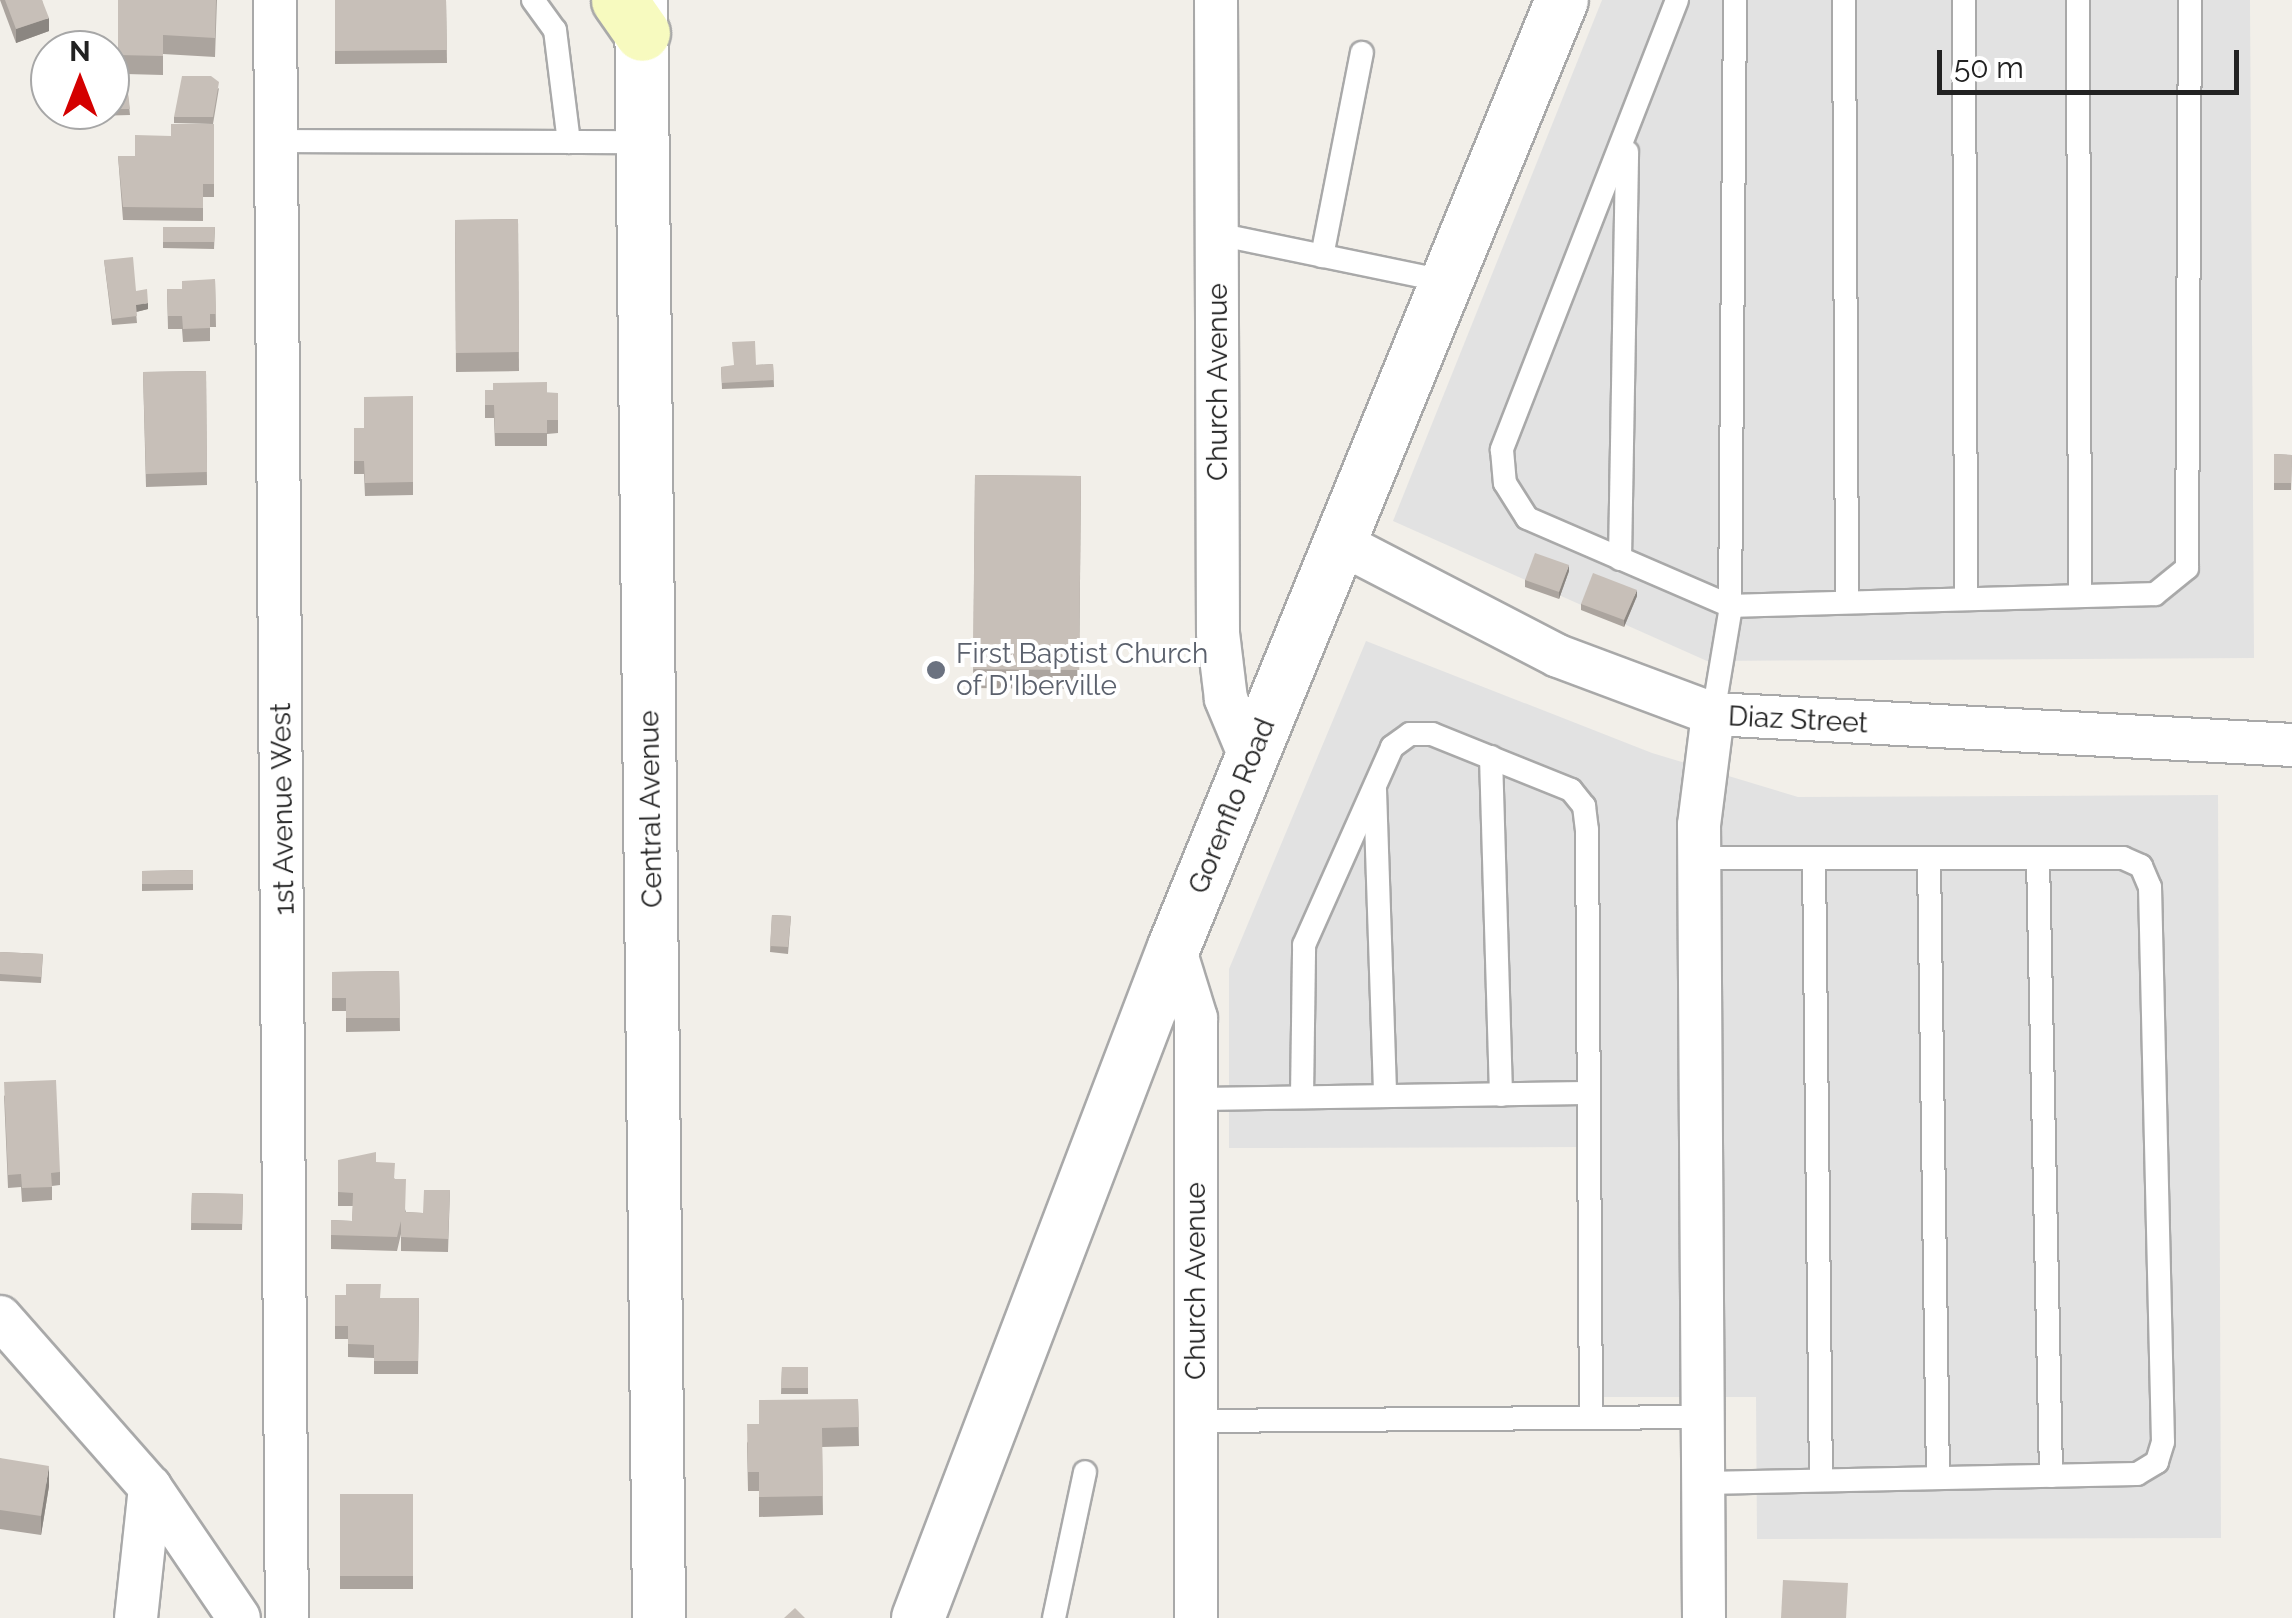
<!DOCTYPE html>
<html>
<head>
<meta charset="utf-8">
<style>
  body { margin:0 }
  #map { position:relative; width:2292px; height:1618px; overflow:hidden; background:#f2efe9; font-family:Raleway,sans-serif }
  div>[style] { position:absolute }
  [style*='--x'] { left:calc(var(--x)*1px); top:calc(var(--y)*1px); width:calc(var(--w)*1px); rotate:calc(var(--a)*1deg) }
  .parking>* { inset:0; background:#e2e2e2 }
  .roads { filter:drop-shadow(2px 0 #a9a9a9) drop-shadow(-2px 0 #a9a9a9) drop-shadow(0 2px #a9a9a9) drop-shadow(0 -2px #a9a9a9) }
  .service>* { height:22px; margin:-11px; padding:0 11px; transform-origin:11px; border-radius:11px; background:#fff }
  .minor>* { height:42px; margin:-21px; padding:0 21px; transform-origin:21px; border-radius:21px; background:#fff }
  .tertiary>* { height:52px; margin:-26px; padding:0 26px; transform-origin:26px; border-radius:26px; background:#fff }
  .secondary>* { height:55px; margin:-27.5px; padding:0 27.5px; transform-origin:27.5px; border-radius:27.5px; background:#f7fabf }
  .wall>* { inset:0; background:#aba49e }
  .shaded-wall>* { inset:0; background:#8b8681 }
  .building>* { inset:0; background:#c7bfb8 }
  .dots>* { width:28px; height:28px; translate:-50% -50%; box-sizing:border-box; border:5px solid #fff; border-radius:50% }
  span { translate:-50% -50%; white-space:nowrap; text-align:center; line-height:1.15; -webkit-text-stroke:8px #fff; paint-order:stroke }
  .street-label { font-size:28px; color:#222 }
  .worship-label { font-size:28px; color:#5b616d }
  .left { translate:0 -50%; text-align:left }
  .north { position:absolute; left:30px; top:30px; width:100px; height:100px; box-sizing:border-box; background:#fff; border:2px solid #a7a7a7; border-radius:50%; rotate:0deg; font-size:28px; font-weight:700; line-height:40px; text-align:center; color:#222 }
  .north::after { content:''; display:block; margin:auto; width:35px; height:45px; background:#d40000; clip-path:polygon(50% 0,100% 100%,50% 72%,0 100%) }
  .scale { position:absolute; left:1937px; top:50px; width:302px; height:45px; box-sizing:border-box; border:5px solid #222; border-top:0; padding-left:12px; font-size:30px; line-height:35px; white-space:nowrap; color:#222; -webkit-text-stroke:8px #fff; paint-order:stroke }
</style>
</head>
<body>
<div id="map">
  <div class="parking">
    <i style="clip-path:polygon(1602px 0,2250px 0,2254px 658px,1707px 661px,1393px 521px)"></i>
    <i style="clip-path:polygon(1366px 641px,1652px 753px,1798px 797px,2218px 795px,2221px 1538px,1757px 1539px,1756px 1397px,1579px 1397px,1578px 1147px,1229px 1148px,1229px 969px)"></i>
  </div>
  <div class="roads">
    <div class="service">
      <i style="--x:533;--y:0;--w:37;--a:54"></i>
      <i style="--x:555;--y:30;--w:113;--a:82.9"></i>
      <i style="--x:1677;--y:0;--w:483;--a:111.3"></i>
      <i style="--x:1502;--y:450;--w:33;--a:85"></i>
      <i style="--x:1505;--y:483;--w:41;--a:57.8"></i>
      <i style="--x:1527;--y:518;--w:221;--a:23.4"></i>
      <i style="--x:1730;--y:606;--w:425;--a:-1.6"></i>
      <i style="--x:2155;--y:594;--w:41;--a:-39.1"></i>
      <i style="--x:2187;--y:568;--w:568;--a:-89.7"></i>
      <i style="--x:1844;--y:0;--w:602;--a:89.71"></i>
      <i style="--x:1964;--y:0;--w:599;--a:89.81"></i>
      <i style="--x:2078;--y:0;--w:596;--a:89.81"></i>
      <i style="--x:277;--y:141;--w:366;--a:0.2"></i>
      <i style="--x:1217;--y:234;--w:236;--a:11.7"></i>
      <i style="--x:1322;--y:256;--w:207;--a:-78.9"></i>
      <i style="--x:1620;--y:559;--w:407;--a:-89"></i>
      <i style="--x:1713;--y:714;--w:103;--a:-80.5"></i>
      <i style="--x:1730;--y:612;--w:612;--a:-89.53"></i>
      <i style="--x:1491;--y:757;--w:338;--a:88.3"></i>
      <i style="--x:1375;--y:790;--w:306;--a:88.1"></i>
      <i style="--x:1700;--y:858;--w:423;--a:0"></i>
      <i style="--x:2123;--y:858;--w:20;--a:24"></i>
      <i style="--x:2141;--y:866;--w:23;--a:67"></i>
      <i style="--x:2150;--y:887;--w:555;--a:88.66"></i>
      <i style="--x:2163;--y:1442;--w:21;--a:107"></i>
      <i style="--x:2157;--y:1462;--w:23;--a:149"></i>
      <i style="--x:2137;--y:1474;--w:433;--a:178.8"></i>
      <i style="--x:1814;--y:858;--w:622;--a:89.36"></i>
      <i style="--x:1929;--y:858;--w:620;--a:89.17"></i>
      <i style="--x:2038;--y:858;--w:618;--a:88.79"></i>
      <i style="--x:1302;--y:1097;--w:152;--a:-89.2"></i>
      <i style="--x:1304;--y:945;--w:217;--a:-66"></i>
      <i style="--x:1392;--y:747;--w:22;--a:-36"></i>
      <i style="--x:1410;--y:734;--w:22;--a:0"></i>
      <i style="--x:1432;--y:734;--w:150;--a:21.9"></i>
      <i style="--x:1571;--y:790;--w:21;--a:51"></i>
      <i style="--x:1584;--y:806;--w:24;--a:83"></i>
      <i style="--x:1587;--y:830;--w:587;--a:89.61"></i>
      <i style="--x:1196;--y:1099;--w:393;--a:-0.9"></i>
      <i style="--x:1196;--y:1421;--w:507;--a:-0.45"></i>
      <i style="--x:1054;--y:1618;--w:149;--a:-78"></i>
    </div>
    <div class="minor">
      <i style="--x:275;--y:0;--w:1618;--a:89.58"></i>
      <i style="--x:1216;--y:0;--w:633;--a:89.82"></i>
      <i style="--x:1218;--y:633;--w:66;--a:83.1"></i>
      <i style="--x:1226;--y:699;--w:65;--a:67.4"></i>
      <i style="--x:1342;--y:544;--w:243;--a:27.4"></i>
      <i style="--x:1558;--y:656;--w:165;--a:20.5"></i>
      <i style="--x:1713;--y:714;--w:580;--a:3.06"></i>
      <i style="--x:1174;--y:947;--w:74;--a:72.8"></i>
      <i style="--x:1196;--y:1018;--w:600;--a:90"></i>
      <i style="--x:0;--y:1317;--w:227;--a:48.6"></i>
      <i style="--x:150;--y:1487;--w:158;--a:55.8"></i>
      <i style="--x:136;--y:1618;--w:132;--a:-83.9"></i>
      <i style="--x:1704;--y:1618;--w:793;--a:-90.36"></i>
      <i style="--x:1699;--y:825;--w:112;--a:-82.8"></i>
    </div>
    <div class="tertiary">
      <i style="--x:641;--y:0;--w:1618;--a:89.36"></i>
      <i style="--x:918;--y:1618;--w:718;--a:-69.12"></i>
      <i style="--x:1174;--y:947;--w:1023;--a:-67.72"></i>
    </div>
    <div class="secondary">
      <i style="--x:619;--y:0;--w:40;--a:55.1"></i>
    </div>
  </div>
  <div class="wall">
    <i style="clip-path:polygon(0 0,42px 0,49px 31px,16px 43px)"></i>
    <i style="clip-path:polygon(118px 0,217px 0,215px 57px,163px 54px,163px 75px,126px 74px,130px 115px,94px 116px,94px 110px,110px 110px,110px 70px,118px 70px)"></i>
    <i style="clip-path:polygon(335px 0,446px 0,447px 63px,335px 64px)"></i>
    <i style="clip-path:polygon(219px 88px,213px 124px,174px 123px,174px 117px)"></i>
    <i style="clip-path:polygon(214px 124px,214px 197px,203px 197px,203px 221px,123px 220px,118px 156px,135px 156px,171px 136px)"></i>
    <i style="clip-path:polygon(518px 219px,519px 371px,456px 372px,455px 220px)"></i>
    <i style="clip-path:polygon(163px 227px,215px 227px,214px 249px,163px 248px)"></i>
    <i style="clip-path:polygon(104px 260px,136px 291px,148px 309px,136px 312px,137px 323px,112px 325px)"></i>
    <i style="clip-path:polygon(215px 279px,216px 327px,210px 327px,210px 341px,183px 342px,182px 329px,168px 329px,167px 289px,182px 289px)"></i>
    <i style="clip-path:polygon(773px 364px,774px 387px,722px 389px,721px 367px)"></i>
    <i style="clip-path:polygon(206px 371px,207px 485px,146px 487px,143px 372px)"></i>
    <i style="clip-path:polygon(485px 390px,558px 393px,558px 433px,547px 434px,547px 446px,495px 446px,494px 418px,485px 418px)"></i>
    <i style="clip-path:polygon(413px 396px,413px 495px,365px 496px,364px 474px,354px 474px,354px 428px,364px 428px)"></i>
    <i style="clip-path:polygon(2274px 454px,2292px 455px,2291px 490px,2274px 490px)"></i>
    <i style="clip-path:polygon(975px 475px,1081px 476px,1079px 689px,973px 688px)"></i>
    <i style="clip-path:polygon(1569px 571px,1559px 599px,1525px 587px,1525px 580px)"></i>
    <i style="clip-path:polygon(1637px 596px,1624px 627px,1581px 610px,1581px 604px)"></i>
    <i style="clip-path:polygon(193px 870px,193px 890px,142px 891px,142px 871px)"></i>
    <i style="clip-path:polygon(772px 915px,791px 916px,788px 954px,770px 952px)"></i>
    <i style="clip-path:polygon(0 952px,43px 954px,41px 983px,0 981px)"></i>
    <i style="clip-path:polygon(399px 971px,400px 1031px,346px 1032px,346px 1011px,332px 1011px,332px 972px)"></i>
    <i style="clip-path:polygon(4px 1095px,60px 1172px,60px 1185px,52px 1186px,52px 1200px,22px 1202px,21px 1187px,8px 1188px)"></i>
    <i style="clip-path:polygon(338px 1160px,376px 1162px,395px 1179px,406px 1212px,423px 1213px,450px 1190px,448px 1252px,401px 1251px,401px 1234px,397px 1251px,331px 1249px,331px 1220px,352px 1221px,353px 1206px,338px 1206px)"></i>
    <i style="clip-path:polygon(192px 1193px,243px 1194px,242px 1230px,191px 1230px)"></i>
    <i style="clip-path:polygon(335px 1295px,381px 1298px,419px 1298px,418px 1374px,374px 1374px,374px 1358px,348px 1357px,348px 1339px,335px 1339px)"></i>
    <i style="clip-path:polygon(782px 1367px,808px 1367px,808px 1394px,781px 1394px)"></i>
    <i style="clip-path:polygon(858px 1399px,859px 1446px,822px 1447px,823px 1515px,759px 1517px,759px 1491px,748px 1491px,747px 1443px,759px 1424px)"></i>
    <i style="clip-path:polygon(0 1458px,49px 1486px,41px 1535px,0 1529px)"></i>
    <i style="clip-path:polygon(340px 1494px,413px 1494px,413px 1589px,340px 1589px)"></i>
  </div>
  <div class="shaded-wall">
    <i style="clip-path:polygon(49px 18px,49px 31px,16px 43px,16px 29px)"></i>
    <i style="clip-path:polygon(148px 303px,148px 309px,136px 312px,136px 305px)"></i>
    <i style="clip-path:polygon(1569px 565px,1569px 571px,1559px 599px,1559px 592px)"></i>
    <i style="clip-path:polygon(1637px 590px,1637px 596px,1624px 627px,1624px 620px)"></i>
    <i style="clip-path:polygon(49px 1466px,49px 1486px,41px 1535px,41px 1516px)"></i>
  </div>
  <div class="building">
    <i style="clip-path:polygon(5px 0,42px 0,49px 18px,16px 29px)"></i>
    <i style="clip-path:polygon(118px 0,216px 0,215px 38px,163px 35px,163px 56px,118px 55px)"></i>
    <i style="clip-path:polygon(335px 0,446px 0,447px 50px,335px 51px)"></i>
    <i style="clip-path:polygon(110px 70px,125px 70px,130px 109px,110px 109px)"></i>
    <i style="clip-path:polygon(182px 76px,211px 76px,219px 82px,213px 117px,174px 117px)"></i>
    <i style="clip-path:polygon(171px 124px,214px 124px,214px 184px,203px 184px,203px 208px,123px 207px,118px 156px,135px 156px,135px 135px,171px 136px)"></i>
    <i style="clip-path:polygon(518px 219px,519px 352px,456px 353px,455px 220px)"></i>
    <i style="clip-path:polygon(163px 227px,215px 227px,214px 242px,163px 242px)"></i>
    <i style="clip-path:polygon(133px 257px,136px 291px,147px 289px,148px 303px,136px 305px,137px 316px,112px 319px,104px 260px)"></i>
    <i style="clip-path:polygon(215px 279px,216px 314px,210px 314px,210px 328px,183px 329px,182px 316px,168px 316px,167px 289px,182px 289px,182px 281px)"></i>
    <i style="clip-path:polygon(755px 341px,756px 365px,773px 364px,774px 380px,722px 383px,721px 367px,734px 365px,732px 342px)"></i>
    <i style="clip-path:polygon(206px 371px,207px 472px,146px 474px,143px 372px)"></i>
    <i style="clip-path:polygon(547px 382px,547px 393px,558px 393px,558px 420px,547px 420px,547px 433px,495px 433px,494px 405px,485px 405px,485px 390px,493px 390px,493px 383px)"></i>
    <i style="clip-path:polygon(413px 396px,413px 482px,365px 483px,364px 461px,354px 461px,354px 428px,364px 428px,364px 397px)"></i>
    <i style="clip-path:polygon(2274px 454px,2292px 455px,2291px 483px,2274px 483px)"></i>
    <i style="clip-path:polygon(975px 475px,1081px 476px,1079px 670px,973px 669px)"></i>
    <i style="clip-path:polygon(1535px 553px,1569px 565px,1559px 592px,1525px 580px)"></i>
    <i style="clip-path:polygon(1593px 573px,1637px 590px,1624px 620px,1581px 604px)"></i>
    <i style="clip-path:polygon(193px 870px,193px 884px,142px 884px,142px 871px)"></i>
    <i style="clip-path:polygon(772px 915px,791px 916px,788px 947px,770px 946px)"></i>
    <i style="clip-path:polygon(0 952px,43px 954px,41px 977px,0 974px)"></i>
    <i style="clip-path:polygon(399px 971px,400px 1018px,346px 1018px,346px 998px,332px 998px,332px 972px)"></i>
    <i style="clip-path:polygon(56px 1080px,60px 1172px,51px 1173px,52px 1187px,22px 1188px,21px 1174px,8px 1175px,4px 1082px)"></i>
    <i style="clip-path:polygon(376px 1152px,376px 1162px,395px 1163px,394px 1179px,406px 1179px,405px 1212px,423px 1213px,424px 1190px,450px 1190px,448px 1239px,401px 1237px,401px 1221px,397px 1237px,331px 1235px,331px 1220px,352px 1221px,353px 1193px,338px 1192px,338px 1160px)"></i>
    <i style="clip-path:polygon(192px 1193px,243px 1194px,242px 1224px,191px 1223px)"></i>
    <i style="clip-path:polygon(346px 1284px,381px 1284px,380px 1298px,419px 1298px,418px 1361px,374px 1361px,374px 1345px,348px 1344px,348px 1326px,335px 1326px,335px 1295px,346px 1295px)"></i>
    <i style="clip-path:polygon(782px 1367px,808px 1367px,808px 1388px,781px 1388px)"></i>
    <i style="clip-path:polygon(858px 1399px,859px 1427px,822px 1428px,823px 1496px,759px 1497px,759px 1472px,748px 1472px,747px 1424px,759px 1424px,759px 1400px)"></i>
    <i style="clip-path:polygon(0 1458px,49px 1466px,41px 1516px,0 1510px)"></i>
    <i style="clip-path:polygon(340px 1494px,413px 1494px,413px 1576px,340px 1576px)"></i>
    <i style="clip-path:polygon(1783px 1580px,1848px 1583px,1846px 1618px,1781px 1618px)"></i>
    <i style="clip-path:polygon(795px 1608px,805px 1618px,784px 1618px)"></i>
  </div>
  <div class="dots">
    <i style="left:936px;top:670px;background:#6b7280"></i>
  </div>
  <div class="street-label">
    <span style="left:1218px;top:382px;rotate:-90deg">Church Avenue</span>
    <span style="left:1798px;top:720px;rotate:3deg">Diaz Street</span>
    <span style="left:1232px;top:806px;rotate:-68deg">Gorenflo Road</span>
    <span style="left:283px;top:809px;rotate:-91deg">1st Avenue West</span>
    <span style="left:651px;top:809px;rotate:-91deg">Central Avenue</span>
    <span style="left:1196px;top:1281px;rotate:-90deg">Church Avenue</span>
  </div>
  <div class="worship-label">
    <span class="left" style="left:956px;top:670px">First Baptist Church<br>of D'Iberville</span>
  </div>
  <div class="north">N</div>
  <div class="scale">50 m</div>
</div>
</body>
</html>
